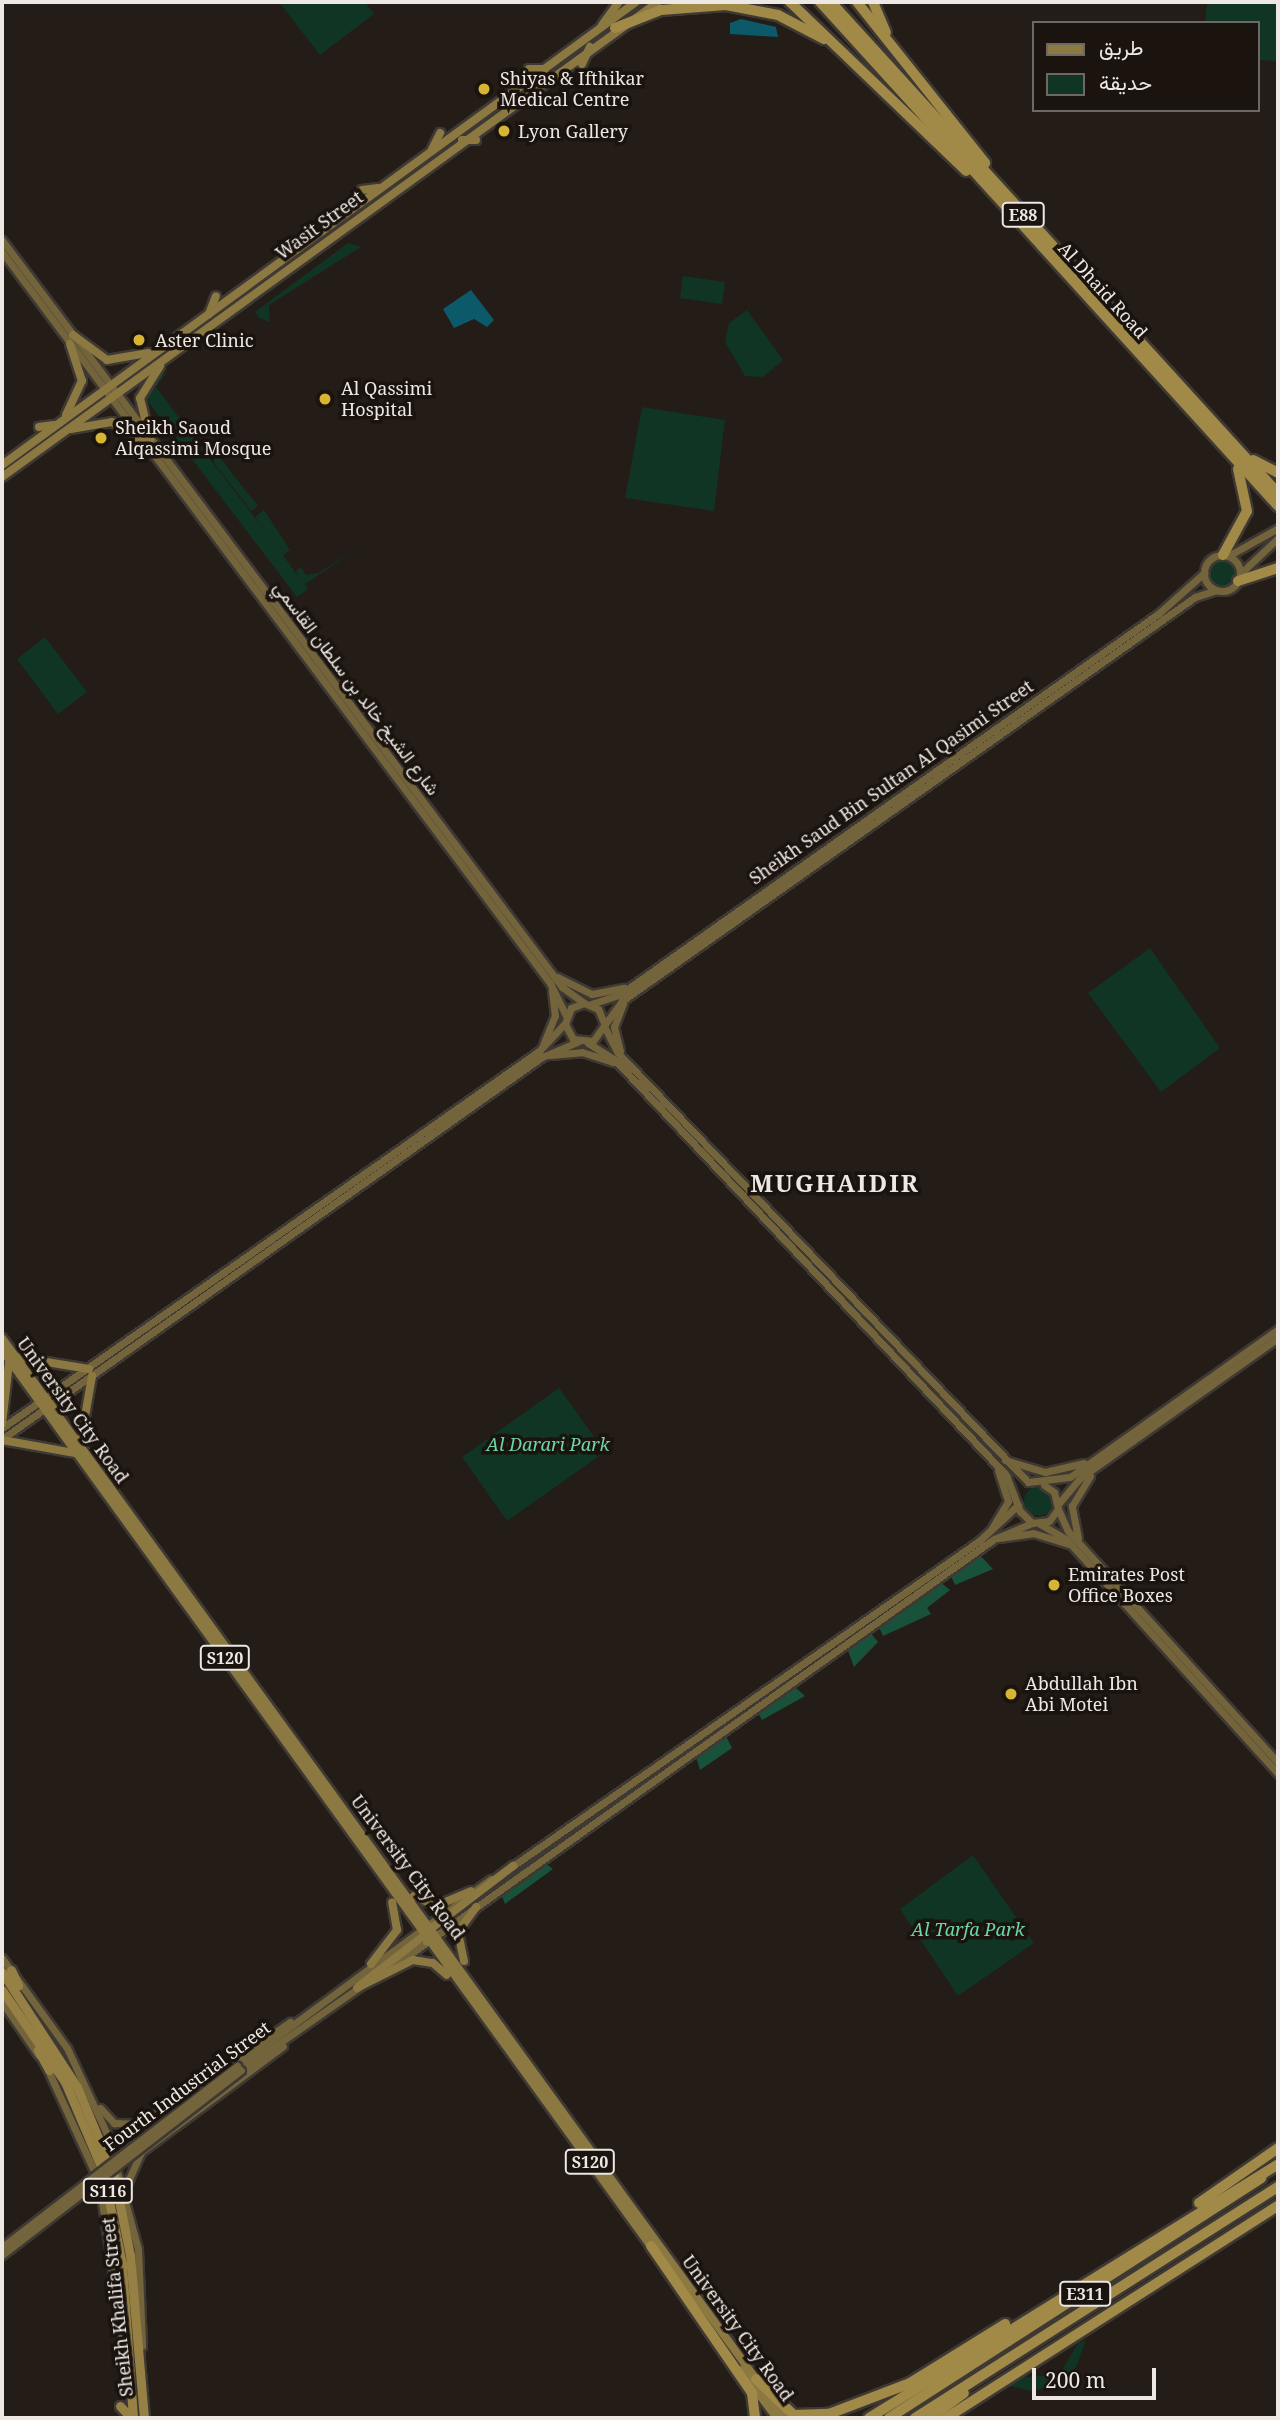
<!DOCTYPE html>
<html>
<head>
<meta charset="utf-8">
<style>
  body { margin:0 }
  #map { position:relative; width:1280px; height:2420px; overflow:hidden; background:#231c17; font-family:"Noto Serif",Vazirmatn,serif }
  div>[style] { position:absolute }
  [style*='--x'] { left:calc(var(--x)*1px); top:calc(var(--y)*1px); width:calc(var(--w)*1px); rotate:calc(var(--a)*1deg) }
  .green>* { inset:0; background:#103525 }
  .round { border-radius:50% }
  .forest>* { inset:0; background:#18523a }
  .water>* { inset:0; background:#0c5969 }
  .roads { filter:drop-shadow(2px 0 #3f3934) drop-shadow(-2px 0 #3f3934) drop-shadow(0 2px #3f3934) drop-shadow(0 -2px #3f3934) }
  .secondary>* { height:7px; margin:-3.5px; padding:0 3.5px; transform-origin:3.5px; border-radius:3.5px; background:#74643b }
  .secondary>.ring { margin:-3.5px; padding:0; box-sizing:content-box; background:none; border:7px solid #74643b; border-radius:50% }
  .primary>* { height:8px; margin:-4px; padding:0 4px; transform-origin:4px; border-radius:4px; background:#8c7841 }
  .trunk>* { height:9px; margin:-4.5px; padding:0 4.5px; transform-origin:4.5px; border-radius:4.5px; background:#968044 }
  .motorway>* { height:10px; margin:-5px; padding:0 5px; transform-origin:5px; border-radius:5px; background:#a18947 }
  .bridges { filter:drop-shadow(2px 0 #3f3934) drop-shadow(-2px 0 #3f3934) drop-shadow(0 2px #3f3934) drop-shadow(0 -2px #3f3934) }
  .secondary-bridge>* { height:7px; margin:-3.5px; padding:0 3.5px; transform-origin:3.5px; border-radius:3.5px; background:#74643b }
  .dots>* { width:19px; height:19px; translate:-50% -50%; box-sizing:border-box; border:4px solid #1a130e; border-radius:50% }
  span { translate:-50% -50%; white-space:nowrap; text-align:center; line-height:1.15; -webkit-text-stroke:7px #1a130e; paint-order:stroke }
  .shield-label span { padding:2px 5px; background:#1a130e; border:2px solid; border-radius:5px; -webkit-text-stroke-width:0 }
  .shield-label { font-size:16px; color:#ede8e4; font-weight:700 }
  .poi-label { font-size:18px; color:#ede8e4 }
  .left { translate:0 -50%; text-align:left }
  .street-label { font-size:18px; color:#ede8e4 }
  .park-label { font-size:18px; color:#6ed6a6; font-style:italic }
  .district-label { font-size:24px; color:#ede8e4; font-weight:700; letter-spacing:2px }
  .frame { position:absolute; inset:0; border:4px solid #ede8e4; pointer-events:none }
  .legend { position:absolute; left:1032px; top:21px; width:228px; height:91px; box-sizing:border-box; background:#1a130e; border:2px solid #6e6864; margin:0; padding:9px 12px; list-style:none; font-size:21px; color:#ede8e4 }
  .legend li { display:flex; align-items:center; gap:14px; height:35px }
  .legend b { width:35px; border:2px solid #6e6864 }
  .scale { position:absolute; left:1032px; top:2368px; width:124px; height:32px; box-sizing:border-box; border:4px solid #ede8e4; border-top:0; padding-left:9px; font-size:21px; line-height:24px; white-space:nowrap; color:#ede8e4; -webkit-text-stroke:5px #1a130e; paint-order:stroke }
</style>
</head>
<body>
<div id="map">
  <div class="green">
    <i style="clip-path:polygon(279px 2px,365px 2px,374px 14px,320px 55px)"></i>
    <i style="clip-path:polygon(1207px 2px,1278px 2px,1278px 61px,1257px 60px,1257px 23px,1205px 23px)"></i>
    <i style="clip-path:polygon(348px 243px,361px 247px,269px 305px,270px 322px,259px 318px,255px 312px)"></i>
    <i style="clip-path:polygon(683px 276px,725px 282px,722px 304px,680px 298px)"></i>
    <i style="clip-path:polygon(747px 310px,783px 360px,763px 377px,745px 376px,725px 342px,729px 323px)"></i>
    <i style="clip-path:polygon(170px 368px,156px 387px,264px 530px,255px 517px,264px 510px,290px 550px,283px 555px,300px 579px,296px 571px,301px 567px,306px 575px,318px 573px,357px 549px,305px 584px,308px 589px,297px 597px,147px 400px,154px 383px)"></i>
    <i style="clip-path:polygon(642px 407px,725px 420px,714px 511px,625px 498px)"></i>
    <i style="clip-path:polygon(200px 444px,209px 444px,258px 506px,251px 511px)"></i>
    <i class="round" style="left:1208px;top:557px;width:30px;height:30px"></i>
    <i style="clip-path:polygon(45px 637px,87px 692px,58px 714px,17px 659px)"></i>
    <i style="clip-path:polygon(1150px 948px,1220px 1048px,1161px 1092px,1088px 993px)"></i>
    <i style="clip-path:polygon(559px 1388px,605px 1452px,507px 1521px,462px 1457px)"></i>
    <i class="round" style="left:1024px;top:1486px;width:30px;height:30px"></i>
    <i style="clip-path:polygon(973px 1855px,1034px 1943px,958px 1996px,900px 1909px)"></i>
    <i style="clip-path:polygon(1086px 2341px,1076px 2367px,1057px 2384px,1032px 2391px,1009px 2386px,1023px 2377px,1059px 2375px,1078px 2343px)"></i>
  </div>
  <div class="forest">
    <i style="clip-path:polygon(978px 1553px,993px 1569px,955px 1585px,950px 1574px)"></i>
    <i style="clip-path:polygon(940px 1582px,950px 1590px,927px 1608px,931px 1614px,883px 1636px,878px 1625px)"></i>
    <i style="clip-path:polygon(870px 1632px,878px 1642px,854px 1667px,847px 1648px)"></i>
    <i style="clip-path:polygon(794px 1686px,805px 1696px,762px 1720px,757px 1711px)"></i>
    <i style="clip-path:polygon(725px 1734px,732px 1748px,700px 1770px,695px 1753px)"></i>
    <i style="clip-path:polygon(544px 1862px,553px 1869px,505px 1904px,501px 1894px)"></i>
  </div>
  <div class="water">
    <i style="clip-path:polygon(741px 19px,776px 27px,778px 37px,730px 34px,730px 23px)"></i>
    <i style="clip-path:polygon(471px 290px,494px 320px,487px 327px,474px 319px,454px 328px,443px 309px)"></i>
  </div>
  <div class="roads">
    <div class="secondary">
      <i style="--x:2;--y:240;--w:934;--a:53.14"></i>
      <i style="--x:562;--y:987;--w:27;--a:36"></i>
      <i style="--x:2;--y:252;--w:914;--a:53.14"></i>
      <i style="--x:550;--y:983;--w:37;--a:64"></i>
      <i class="ring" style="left:1204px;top:555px;width:29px;height:29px"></i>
      <i style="--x:1228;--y:556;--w:57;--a:-29.2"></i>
      <i style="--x:1241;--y:573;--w:51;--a:-43.4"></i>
      <i style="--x:557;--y:977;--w:39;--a:26"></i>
      <i style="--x:592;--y:994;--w:33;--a:-11"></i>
      <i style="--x:591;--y:1004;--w:29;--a:-18"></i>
      <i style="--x:619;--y:995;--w:660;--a:-35.26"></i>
      <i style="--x:1158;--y:614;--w:62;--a:-41.7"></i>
      <i style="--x:604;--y:1023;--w:15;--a:-113"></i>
      <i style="--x:598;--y:1009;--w:15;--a:-157"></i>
      <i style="--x:584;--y:1003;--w:14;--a:159"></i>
      <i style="--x:571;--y:1008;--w:17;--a:111"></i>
      <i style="--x:565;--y:1024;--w:17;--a:62"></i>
      <i style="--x:573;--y:1039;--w:20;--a:6"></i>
      <i style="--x:593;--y:1041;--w:49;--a:-54.1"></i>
      <i style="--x:622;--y:1001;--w:701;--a:-35.19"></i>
      <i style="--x:1195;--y:597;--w:22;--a:-18"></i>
      <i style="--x:604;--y:1026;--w:30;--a:63"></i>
      <i style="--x:618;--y:1053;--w:593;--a:46.3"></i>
      <i style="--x:1028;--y:1482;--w:42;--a:-6.8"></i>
      <i style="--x:1070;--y:1477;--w:255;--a:-35.4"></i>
      <i style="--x:588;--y:1043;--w:31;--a:32"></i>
      <i style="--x:614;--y:1059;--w:572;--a:46.7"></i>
      <i style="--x:1006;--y:1475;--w:39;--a:69"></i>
      <i style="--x:1020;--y:1511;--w:17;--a:45"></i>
      <i style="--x:1032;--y:1523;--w:17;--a:-7"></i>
      <i style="--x:1049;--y:1521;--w:15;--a:-53"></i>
      <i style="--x:1058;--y:1509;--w:17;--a:-103"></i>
      <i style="--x:1054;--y:1492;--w:12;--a:-145"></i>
      <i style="--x:543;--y:1045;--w:31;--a:-68"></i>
      <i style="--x:555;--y:1016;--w:26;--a:-97"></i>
      <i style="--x:620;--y:1051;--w:25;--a:-104"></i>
      <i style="--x:614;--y:1027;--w:26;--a:-69"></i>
      <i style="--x:550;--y:1055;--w:32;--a:-5"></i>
      <i style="--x:582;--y:1052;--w:33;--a:18"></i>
      <i style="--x:2;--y:1428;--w:656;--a:-35.07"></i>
      <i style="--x:539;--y:1051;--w:37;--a:-47"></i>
      <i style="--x:2;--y:1439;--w:661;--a:-35.28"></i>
      <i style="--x:542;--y:1057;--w:39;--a:-23"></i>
      <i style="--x:1005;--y:1460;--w:42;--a:16.7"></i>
      <i style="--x:1045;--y:1472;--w:40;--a:-13"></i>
      <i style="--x:1059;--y:1503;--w:33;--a:-50"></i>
      <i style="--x:1080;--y:1478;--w:242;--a:-35.3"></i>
      <i style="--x:1058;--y:1509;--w:24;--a:66"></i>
      <i style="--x:1068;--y:1531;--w:313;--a:47.8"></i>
      <i style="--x:1040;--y:1524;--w:30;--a:30"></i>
      <i style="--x:1066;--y:1539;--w:316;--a:47.9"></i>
      <i style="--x:992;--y:1528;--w:31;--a:-59"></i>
      <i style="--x:1008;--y:1501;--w:32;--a:-108"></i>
      <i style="--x:999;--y:1538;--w:34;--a:-8"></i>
      <i style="--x:1033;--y:1533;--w:37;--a:17"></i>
      <i style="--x:1078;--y:1538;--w:33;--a:-101"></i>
      <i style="--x:1072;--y:1506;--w:35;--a:-59"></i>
      <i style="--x:510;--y:1868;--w:572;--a:-34.89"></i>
      <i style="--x:979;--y:1541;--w:53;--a:-42.7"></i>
      <i style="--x:2;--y:1958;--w:111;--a:54.2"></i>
      <i style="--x:67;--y:2048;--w:93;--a:65.1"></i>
      <i style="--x:106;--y:2132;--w:121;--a:74.7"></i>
      <i style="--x:138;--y:2249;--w:97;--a:87.6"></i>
      <i style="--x:392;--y:1967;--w:739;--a:-35.41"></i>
      <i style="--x:994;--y:1539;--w:41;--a:-22.8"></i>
      <i style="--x:2;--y:2002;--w:65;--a:55.6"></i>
      <i style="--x:46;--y:2066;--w:128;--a:65.4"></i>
      <i style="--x:99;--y:2182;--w:195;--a:81.5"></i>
      <i style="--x:237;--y:2066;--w:315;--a:-36.4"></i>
      <i style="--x:241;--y:2070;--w:146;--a:-35"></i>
      <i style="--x:100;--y:2108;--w:21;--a:47"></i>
      <i style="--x:114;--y:2123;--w:28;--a:2"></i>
      <i style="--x:142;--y:2124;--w:180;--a:-34.6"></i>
      <i style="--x:126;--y:2186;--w:37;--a:-66"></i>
      <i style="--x:141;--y:2152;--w:177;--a:-36.7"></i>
    </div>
    <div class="primary">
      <i style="--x:602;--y:25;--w:29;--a:-54"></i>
      <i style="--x:582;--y:64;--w:19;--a:-65"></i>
      <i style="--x:529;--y:69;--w:16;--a:0"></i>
      <i style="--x:462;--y:140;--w:14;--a:0"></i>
      <i style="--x:432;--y:149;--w:18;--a:-63"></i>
      <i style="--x:362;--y:190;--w:16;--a:-7"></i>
      <i style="--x:209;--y:314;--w:19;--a:-69"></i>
      <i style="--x:73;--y:335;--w:42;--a:36.3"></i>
      <i style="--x:107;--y:360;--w:42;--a:-9.7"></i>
      <i style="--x:66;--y:415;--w:38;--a:-65"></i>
      <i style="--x:82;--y:381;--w:39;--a:-108"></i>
      <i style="--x:39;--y:427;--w:15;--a:-8"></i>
      <i style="--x:71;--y:429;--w:42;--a:-9.7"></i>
      <i style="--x:112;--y:422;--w:36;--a:32"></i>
      <i style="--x:150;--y:439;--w:42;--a:-103.7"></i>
      <i style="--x:140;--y:398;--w:38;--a:-58"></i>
      <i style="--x:2;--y:465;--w:785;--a:-36.14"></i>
      <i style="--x:2;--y:477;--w:810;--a:-35.91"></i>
      <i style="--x:2;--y:1338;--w:1289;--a:54.09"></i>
      <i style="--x:2;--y:1350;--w:1110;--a:54.09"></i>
      <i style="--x:16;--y:1357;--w:74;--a:9.3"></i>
      <i style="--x:2;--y:1424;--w:61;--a:-83.5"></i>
      <i style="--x:2;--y:1440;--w:73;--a:10.2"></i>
      <i style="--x:80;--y:1445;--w:70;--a:-80.1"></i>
      <i style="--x:397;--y:1893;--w:53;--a:48.8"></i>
      <i style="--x:414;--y:1896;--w:24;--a:24"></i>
      <i style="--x:436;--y:1906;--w:38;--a:-23"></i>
      <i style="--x:427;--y:1942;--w:16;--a:-68"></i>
      <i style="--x:433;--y:1927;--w:101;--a:-37.3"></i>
      <i style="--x:464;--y:1961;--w:30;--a:-102"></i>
      <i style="--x:458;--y:1932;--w:31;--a:-54"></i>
      <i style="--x:371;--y:1964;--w:43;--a:-52.6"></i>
      <i style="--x:397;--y:1930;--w:28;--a:-100"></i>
      <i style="--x:359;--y:1986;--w:85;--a:-37.8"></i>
      <i style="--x:357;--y:1988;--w:63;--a:-26.6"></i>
      <i style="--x:413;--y:1960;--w:20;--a:9"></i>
      <i style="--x:433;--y:1963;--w:18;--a:41"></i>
      <i style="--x:741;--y:2370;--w:60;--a:53.1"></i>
      <i style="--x:765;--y:2392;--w:32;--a:54"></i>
    </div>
    <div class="trunk">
      <i style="--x:11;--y:1970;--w:17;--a:65"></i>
      <i style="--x:2;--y:1972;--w:137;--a:56.9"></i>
      <i style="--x:77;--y:2087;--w:96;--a:67.4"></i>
      <i style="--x:114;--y:2176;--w:81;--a:78.6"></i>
      <i style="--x:130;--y:2255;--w:164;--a:85.1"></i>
      <i style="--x:2;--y:1990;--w:112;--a:55.6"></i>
      <i style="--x:65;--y:2082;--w:97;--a:66.9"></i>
      <i style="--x:103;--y:2171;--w:95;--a:78.5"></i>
      <i style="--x:122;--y:2264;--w:154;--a:85.9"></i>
      <i style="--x:38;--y:2050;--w:23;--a:61"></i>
      <i style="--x:120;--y:2406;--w:16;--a:47"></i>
    </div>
    <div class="motorway">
      <i style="--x:790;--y:2;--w:244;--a:43.8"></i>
      <i style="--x:820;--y:2;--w:681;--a:47.74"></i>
      <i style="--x:831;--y:2;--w:664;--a:47.69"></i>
      <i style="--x:857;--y:2;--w:206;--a:51.5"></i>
      <i style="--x:873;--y:2;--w:33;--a:67"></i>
      <i style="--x:615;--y:28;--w:49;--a:-21.4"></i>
      <i style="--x:661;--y:10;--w:65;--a:-4.4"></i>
      <i style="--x:726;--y:5;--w:53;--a:10.9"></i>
      <i style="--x:778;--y:15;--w:52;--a:27.6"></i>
      <i style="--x:1253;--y:460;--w:28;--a:27"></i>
      <i style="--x:1223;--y:555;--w:50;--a:-61.4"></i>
      <i style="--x:1247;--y:511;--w:43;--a:-102.1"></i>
      <i style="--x:1238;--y:581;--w:42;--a:-18"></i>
      <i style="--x:1199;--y:2203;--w:96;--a:-34.8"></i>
      <i style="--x:651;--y:2246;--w:178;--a:55.5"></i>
      <i style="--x:752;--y:2393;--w:25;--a:83"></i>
      <i style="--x:756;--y:2379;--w:52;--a:43.5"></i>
      <i style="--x:794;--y:2415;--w:35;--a:-2"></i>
      <i style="--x:829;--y:2414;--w:87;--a:-20.9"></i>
      <i style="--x:910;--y:2383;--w:112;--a:-31.8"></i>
      <i style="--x:869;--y:2418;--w:481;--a:-31.8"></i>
      <i style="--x:889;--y:2418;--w:443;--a:-32.8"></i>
      <i style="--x:915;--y:2418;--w:430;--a:-32.5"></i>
      <i style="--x:930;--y:2418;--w:42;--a:-36.3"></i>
      <i style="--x:946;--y:2418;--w:394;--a:-32.6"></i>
    </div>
  </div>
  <div class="bridges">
    <div class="secondary-bridge">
      <i style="--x:2;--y:2247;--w:297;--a:-37.6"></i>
      <i style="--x:2;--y:2255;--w:302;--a:-37.7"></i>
    </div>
  </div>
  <div class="dots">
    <i style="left:484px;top:89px;background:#d7b434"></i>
    <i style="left:504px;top:131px;background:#d7b434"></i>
    <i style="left:139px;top:340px;background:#d7b434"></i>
    <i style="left:325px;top:399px;background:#d7b434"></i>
    <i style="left:101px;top:438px;background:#d7b434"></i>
    <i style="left:1054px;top:1585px;background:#d7b434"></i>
    <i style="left:1011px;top:1694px;background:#d7b434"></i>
  </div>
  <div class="shield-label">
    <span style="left:1023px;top:215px">E88</span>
    <span style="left:225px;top:1658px">S120</span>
    <span style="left:590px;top:2162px">S120</span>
    <span style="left:108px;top:2191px">S116</span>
    <span style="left:1085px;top:2294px">E311</span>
  </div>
  <div class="poi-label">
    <span class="left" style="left:500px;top:89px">Shiyas &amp; Ifthikar<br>Medical Centre</span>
    <span class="left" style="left:518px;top:131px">Lyon Gallery</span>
    <span class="left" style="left:155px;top:340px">Aster Clinic</span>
    <span class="left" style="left:341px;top:399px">Al Qassimi<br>Hospital</span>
    <span class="left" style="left:115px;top:438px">Sheikh Saoud<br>Alqassimi Mosque</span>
    <span class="left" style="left:1068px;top:1585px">Emirates Post<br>Office Boxes</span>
    <span class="left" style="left:1025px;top:1694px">Abdullah Ibn<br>Abi Motei</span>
  </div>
  <div class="street-label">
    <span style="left:319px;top:225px;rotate:-36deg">Wasit Street</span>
    <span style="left:1103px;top:290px;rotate:48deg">Al Dhaid Road</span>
    <span style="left:357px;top:688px;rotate:53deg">شارع الشيخ خالد بن سلطان القاسمي</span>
    <span style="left:891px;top:782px;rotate:-35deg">Sheikh Saud Bin Sultan Al Qasimi Street</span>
    <span style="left:73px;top:1410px;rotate:54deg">University City Road</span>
    <span style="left:408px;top:1867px;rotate:53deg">University City Road</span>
    <span style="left:187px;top:2086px;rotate:-37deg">Fourth Industrial Street</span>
    <span style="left:117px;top:2307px;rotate:-96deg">Sheikh Khalifa Street</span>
    <span style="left:738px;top:2328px;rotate:54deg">University City Road</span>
  </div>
  <div class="park-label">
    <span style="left:548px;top:1444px">Al Darari Park</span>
    <span style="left:968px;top:1929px">Al Tarfa Park</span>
  </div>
  <div class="district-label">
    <span style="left:835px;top:1183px">MUGHAIDIR</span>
  </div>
  <div class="frame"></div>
  <ul class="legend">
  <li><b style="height:9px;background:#8c7841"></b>طريق</li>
  <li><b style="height:19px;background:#103525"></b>حديقة</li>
  </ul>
  <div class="scale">200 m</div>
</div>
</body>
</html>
